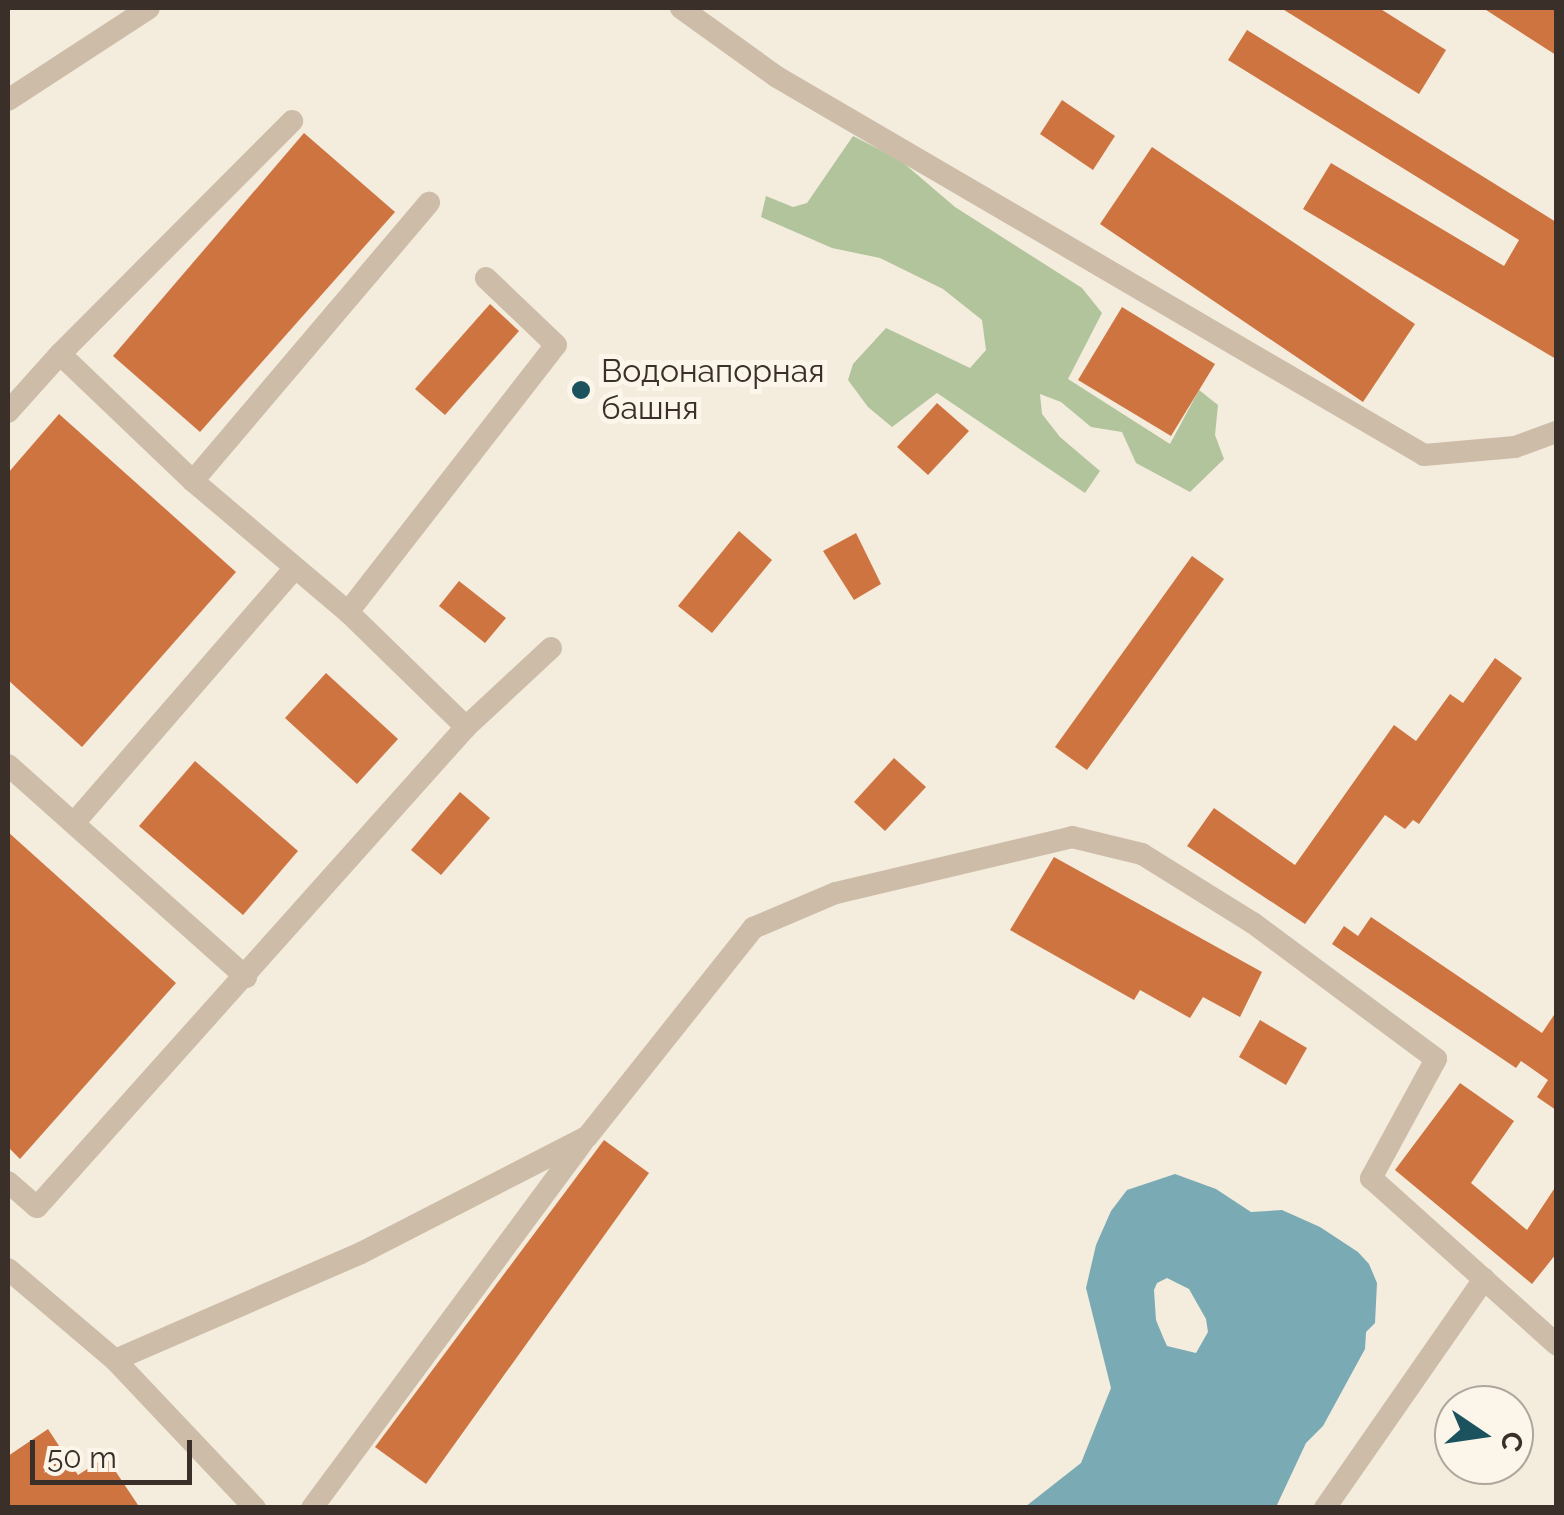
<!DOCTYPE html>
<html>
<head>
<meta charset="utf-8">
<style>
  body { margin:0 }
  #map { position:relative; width:1564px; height:1515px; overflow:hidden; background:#f4ecdd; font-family:Raleway,sans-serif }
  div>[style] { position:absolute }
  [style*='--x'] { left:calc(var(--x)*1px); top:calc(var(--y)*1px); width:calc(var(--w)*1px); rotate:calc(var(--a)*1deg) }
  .green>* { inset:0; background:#b2c49c }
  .water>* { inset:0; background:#7aaab3 }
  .building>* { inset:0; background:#ce7441 }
  .round { border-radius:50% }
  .minor>* { height:22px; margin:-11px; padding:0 11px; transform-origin:11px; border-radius:11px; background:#cdbda8 }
  .dots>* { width:28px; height:28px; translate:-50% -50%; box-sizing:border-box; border:5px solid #fbf5ea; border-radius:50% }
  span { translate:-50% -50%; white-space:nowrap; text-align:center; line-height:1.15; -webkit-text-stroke:10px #fbf5ea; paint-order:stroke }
  .poi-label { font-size:32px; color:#3a3029 }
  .left { translate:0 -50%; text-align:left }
  .frame { position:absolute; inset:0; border:10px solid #3a3029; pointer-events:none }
  .north { position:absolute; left:1434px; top:1385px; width:100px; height:100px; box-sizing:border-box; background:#fbf5ea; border:2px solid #aea69d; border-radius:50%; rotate:103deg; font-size:28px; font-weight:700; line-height:40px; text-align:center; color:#3a3029 }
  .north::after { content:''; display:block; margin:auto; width:35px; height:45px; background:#1b525e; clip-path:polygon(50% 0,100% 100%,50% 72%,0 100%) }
  .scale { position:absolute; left:30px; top:1440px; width:162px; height:45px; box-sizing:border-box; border:5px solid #3a3029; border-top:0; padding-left:12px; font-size:30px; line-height:35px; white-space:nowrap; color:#3a3029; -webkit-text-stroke:8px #fbf5ea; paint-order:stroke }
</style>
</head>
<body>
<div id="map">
  <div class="green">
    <i style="clip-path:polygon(853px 136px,900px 160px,955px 207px,1082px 288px,1102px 313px,1068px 379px,1170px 444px,1199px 390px,1218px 405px,1215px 435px,1224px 459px,1190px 492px,1136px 463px,1122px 432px,1091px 427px,1061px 402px,1040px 394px,1042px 414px,1060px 437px,1100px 471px,1085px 493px,937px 393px,892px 427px,868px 407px,848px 380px,853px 364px,886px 328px,970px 368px,986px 350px,982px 320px,943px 289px,880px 258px,832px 248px,761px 217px,766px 196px,793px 207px,807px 203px)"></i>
  </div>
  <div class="water">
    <i style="clip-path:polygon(evenodd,1175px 1174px,1216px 1189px,1251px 1212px,1282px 1210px,1320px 1227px,1358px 1252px,1369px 1264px,1377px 1283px,1375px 1323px,1366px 1332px,1365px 1349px,1323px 1426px,1306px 1443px,1276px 1507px,1025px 1507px,1081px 1463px,1111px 1388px,1086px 1288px,1096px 1245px,1111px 1211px,1127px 1190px,1175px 1174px,1167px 1278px,1189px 1289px,1206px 1319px,1208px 1332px,1196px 1353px,1167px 1346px,1163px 1337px,1156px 1320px,1154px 1290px,1157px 1283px,1167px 1278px)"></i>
  </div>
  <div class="building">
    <i style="clip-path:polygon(1281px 8px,1379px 8px,1446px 50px,1419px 94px)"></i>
    <i style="clip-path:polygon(1483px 8px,1556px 8px,1556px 55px)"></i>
    <i style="clip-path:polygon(1247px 30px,1556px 222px,1556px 359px,1303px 209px,1331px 163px,1504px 266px,1519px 240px,1228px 60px)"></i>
    <i style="clip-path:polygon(1062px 100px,1115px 136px,1093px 170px,1040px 134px)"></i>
    <i style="clip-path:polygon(304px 133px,395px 212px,200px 432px,113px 356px)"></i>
    <i style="clip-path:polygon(1152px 147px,1415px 324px,1363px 402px,1100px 224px)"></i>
    <i style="clip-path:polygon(490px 304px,519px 331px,445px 415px,415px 389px)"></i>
    <i style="clip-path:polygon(1122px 307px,1215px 364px,1171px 436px,1078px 380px)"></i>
    <i class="round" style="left:568px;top:377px;width:26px;height:26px"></i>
    <i style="clip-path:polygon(937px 403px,969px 431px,928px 475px,897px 447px)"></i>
    <i style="clip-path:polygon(59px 414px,236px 572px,82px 747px,8px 680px,8px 473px)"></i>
    <i style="clip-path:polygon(739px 531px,772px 560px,712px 633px,678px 606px)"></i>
    <i style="clip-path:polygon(856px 533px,881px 584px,854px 600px,823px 551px)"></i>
    <i style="clip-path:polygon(1192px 556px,1224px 579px,1087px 770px,1055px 747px)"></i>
    <i style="clip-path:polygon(459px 581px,506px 618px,485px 643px,439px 606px)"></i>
    <i style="clip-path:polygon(1495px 658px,1522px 678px,1419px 824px,1413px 820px,1405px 829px,1385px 815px,1305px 924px,1187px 846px,1214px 808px,1295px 865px,1394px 725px,1416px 741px,1450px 694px,1463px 703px)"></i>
    <i style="clip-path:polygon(326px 673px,398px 739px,357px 784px,285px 718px)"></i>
    <i style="clip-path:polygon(894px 758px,926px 787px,885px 831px,854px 802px)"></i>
    <i style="clip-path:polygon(195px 761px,298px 851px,243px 915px,139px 826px)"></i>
    <i style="clip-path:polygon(460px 792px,490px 818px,441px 875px,411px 850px)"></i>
    <i style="clip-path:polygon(8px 832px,176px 983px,20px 1159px,8px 1147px)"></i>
    <i style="clip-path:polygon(1054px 857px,1262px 972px,1240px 1017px,1203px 997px,1190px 1018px,1140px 990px,1134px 1000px,1010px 930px)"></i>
    <i style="clip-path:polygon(1371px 917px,1542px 1033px,1556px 1012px,1556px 1110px,1537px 1097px,1548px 1080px,1521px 1061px,1516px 1068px,1332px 944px,1344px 926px,1358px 936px)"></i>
    <i style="clip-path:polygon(1260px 1020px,1307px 1048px,1286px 1085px,1239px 1057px)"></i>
    <i style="clip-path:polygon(1460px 1083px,1514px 1121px,1471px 1183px,1527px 1230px,1556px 1186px,1556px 1254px,1532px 1284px,1395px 1170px)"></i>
    <i style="clip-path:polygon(604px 1140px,649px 1173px,426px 1484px,375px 1447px)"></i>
    <i style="clip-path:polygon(48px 1429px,78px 1475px,106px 1457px,140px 1508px,8px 1508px,8px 1456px)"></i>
  </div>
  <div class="minor">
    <i style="--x:681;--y:8;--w:118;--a:35.7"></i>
    <i style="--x:777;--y:77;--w:749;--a:30.29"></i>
    <i style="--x:1424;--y:455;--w:91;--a:-5"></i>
    <i style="--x:1515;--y:447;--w:44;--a:-20.1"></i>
    <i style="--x:8;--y:100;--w:168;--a:-33.1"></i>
    <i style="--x:60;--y:354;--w:329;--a:-45.1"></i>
    <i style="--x:8;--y:412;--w:78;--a:-48.1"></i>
    <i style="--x:60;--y:354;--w:184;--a:43.7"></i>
    <i style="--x:193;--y:481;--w:203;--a:40.2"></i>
    <i style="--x:348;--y:612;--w:338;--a:-52.1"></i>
    <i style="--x:556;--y:345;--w:97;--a:-136.3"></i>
    <i style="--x:193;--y:481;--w:365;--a:-49.7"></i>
    <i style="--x:348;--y:612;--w:165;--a:44.3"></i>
    <i style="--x:8;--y:765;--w:319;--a:41.7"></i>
    <i style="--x:74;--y:823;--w:337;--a:-49.1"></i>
    <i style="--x:8;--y:1182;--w:38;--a:41"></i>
    <i style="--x:37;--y:1207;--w:644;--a:-48.21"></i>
    <i style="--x:466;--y:727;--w:116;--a:-42.9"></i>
    <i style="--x:8;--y:1269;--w:140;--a:40.4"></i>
    <i style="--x:115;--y:1360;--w:204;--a:46.6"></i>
    <i style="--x:115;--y:1360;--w:268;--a:-23.5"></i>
    <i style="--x:361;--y:1253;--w:254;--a:-27.2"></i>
    <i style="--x:587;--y:1137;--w:267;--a:-51.5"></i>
    <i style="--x:753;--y:928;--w:90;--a:-22.9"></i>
    <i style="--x:836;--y:893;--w:243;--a:-13.3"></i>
    <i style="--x:1072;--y:837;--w:72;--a:13.7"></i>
    <i style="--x:1142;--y:854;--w:131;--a:31.9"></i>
    <i style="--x:1253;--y:923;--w:228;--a:36.6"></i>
    <i style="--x:1436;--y:1059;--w:136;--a:118.6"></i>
    <i style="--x:1371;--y:1178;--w:249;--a:41.9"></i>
    <i style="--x:312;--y:1508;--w:454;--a:-53.5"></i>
    <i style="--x:1325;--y:1508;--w:279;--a:-55.2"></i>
  </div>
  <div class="dots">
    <i style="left:581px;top:390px;background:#1b525e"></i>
  </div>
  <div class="poi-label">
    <span class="left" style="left:601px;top:390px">Водонапорная<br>башня</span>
  </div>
  <div class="frame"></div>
  <div class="north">С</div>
  <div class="scale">50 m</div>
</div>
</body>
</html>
